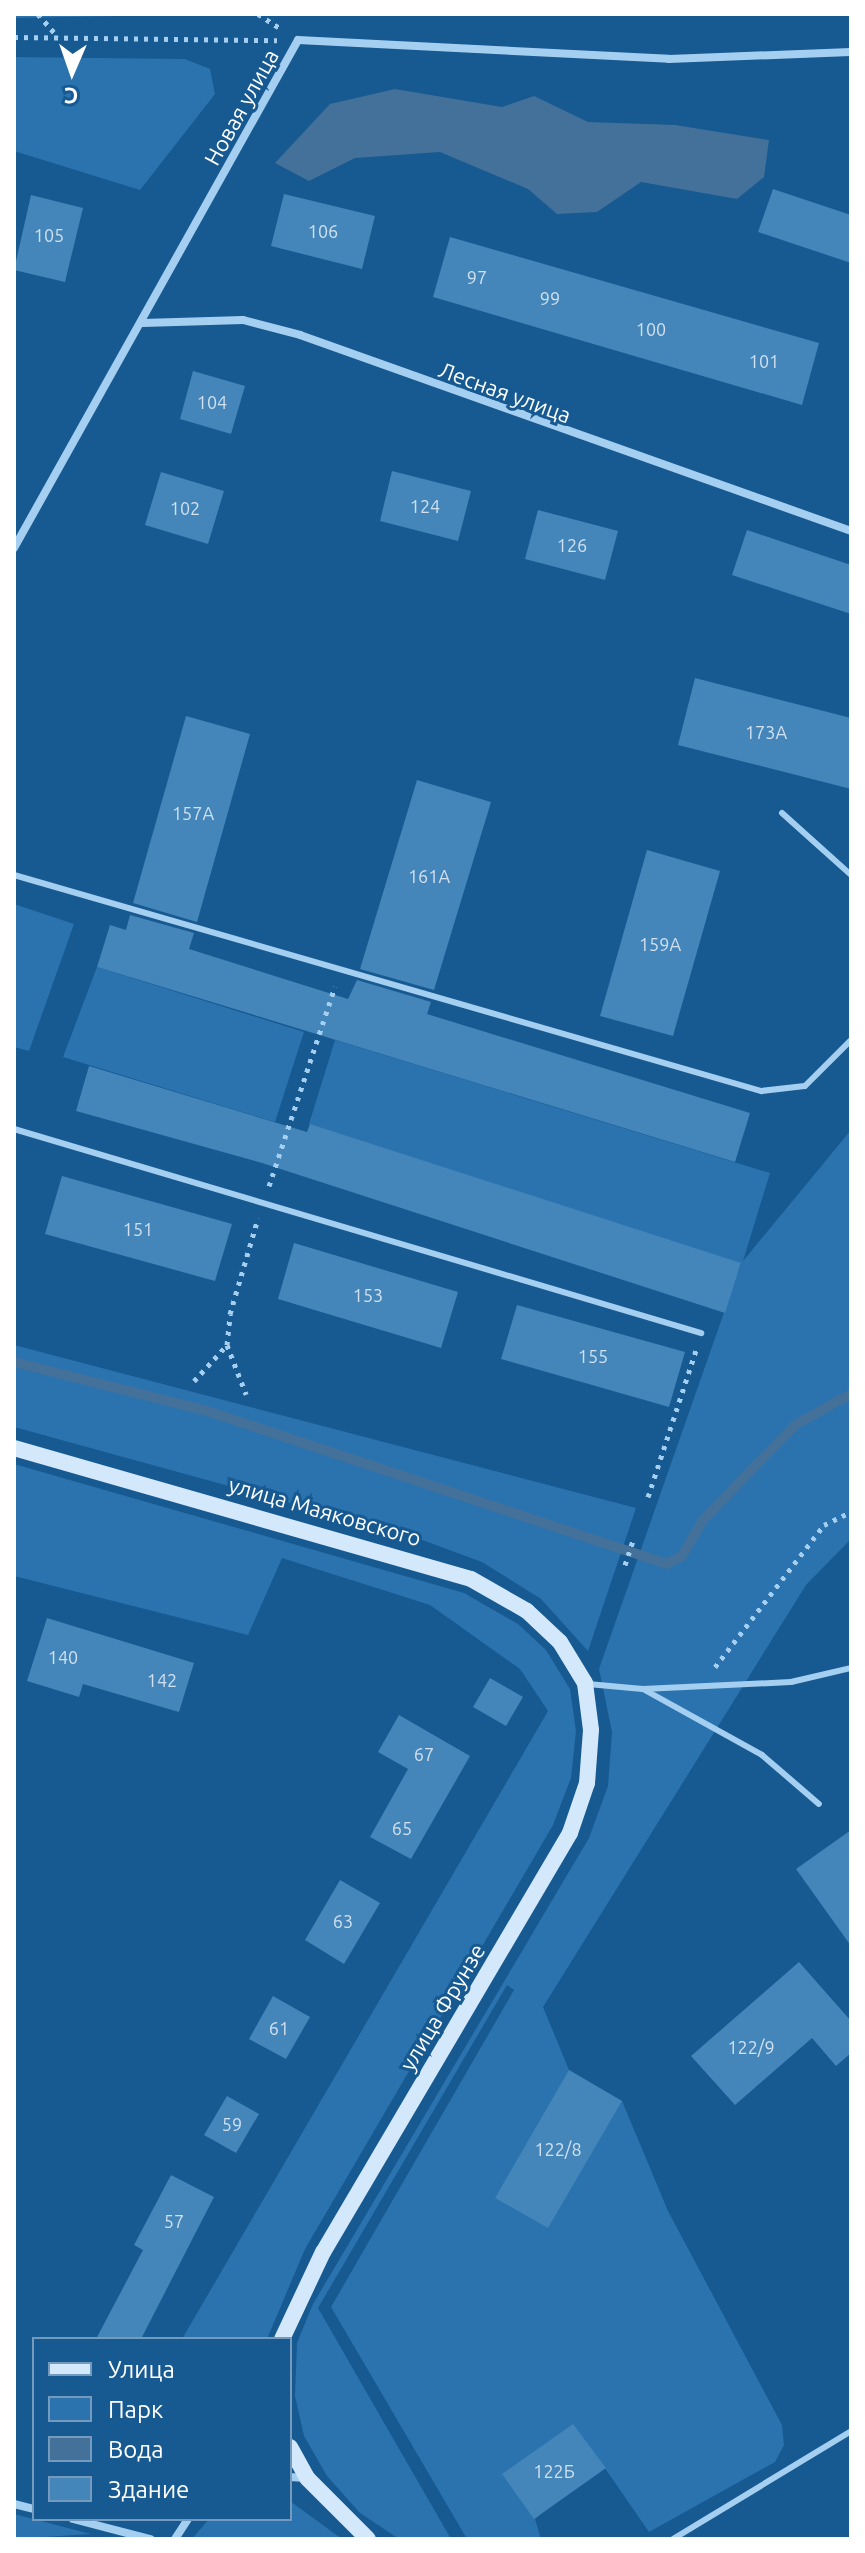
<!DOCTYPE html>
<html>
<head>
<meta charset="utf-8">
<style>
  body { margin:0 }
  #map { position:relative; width:865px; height:2553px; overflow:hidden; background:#175991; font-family:Ubuntu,sans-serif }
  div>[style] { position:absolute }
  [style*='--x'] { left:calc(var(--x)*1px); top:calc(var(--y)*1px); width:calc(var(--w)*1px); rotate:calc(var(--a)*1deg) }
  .green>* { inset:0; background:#2a73af }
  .water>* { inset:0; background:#43719a }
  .stream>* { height:10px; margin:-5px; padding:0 5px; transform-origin:5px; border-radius:5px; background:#43719a }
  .building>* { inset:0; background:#4485ba }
  .path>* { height:5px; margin-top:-2.5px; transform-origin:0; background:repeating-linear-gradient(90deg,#a5cff0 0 4px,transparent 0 10px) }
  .lane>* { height:6px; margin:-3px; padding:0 3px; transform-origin:3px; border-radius:3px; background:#a5cff0 }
  .street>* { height:8px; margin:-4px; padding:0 4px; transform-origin:4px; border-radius:4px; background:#a5cff0 }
  .secondary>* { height:16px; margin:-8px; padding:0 8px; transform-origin:8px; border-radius:8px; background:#d3e8fb }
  span { translate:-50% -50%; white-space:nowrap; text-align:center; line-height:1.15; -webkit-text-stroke:6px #175991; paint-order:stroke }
  .number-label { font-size:18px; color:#d0e0ee }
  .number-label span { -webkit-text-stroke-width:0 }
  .street-label { font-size:22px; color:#fff }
  .frame { position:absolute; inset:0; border:16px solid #fff; pointer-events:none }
  .legend { position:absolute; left:32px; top:2337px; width:260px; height:184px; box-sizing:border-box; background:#175991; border:2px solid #749bbd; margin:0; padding:10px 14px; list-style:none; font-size:24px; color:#fff }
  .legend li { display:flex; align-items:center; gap:16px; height:40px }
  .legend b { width:40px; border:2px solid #749bbd }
  .north { position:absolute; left:32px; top:32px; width:80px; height:80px; -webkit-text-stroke:6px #175991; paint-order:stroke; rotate:182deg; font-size:22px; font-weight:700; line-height:32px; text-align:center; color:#fff }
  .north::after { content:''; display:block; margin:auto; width:28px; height:36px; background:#fff; clip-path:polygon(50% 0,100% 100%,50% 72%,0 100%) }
</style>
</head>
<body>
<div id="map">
  <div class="green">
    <i style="clip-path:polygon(14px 14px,229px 14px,14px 18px)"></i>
    <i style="clip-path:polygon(14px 57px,185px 59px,210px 69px,215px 94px,140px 190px,14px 151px)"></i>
    <i style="clip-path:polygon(14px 904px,74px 924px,29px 1051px,14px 1047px)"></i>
    <i style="clip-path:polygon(97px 967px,304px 1032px,275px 1122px,63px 1057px)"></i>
    <i style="clip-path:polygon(335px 1040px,770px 1173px,743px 1261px,851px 1130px,851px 1539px,806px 1585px,543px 2007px,569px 2070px,622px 2101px,668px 2211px,782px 2425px,784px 2445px,775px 2462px,649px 2532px,602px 2464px,535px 2519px,541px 2539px,467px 2539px,331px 2307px,514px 1990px,507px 1985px,318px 2308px,451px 2539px,399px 2539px,360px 2513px,327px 2476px,304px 2436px,295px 2396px,297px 2343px,313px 2304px,589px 1838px,608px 1786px,612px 1732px,599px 1669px,741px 1264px,309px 1124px)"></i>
    <i style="clip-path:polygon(14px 1345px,636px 1508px,588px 1651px,541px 1599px,482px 1562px,414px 1537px,14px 1427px)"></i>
    <i style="clip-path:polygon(14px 1464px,464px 1593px,518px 1624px,546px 1650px,570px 1689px,576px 1731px,571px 1778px,553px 1825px,305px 2249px,267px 2339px,182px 2339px,548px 1711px,520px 1669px,430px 1605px,282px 1558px,248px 1635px,14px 1576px)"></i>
    <i style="clip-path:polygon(290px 2501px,342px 2539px,192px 2539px,209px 2519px,290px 2519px)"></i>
    <i style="clip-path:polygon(14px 2514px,91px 2534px,14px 2539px)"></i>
  </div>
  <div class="water">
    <i style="clip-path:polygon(395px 89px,502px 107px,534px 96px,588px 122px,675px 125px,769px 140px,764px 177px,737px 199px,641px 182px,597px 212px,557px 214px,528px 189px,440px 152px,355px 158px,309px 181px,275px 163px,330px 104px)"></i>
  </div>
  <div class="stream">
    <i style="--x:14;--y:1362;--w:196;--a:14.2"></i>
    <i style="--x:204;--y:1410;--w:488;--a:18.4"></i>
    <i style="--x:667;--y:1564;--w:17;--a:-28"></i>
    <i style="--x:682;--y:1556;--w:42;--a:-59.7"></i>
    <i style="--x:703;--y:1520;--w:132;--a:-45.9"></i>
    <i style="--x:795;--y:1425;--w:64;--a:-29"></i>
  </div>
  <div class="building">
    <i style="clip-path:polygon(773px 189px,851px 215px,851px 263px,758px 232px)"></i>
    <i style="clip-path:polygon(284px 194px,375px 216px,362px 269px,271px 246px)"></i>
    <i style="clip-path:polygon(31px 195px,83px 208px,65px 282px,14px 270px)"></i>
    <i style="clip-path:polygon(450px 237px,819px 343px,802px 405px,433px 297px)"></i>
    <i style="clip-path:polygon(193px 371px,245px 386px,231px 434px,180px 419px)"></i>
    <i style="clip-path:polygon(392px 471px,471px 491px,458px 541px,380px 521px)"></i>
    <i style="clip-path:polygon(161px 472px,224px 491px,208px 544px,145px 525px)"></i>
    <i style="clip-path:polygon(538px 510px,618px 531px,605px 580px,525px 559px)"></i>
    <i style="clip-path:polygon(747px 530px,851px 565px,851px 614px,732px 575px)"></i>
    <i style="clip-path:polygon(695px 678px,851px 718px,851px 789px,678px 745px)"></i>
    <i style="clip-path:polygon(186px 716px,250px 734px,197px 922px,133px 903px)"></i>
    <i style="clip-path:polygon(417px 780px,491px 802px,434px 990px,360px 969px)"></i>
    <i style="clip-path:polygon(647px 850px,720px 871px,673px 1036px,600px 1016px)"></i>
    <i style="clip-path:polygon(130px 915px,194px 933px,189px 949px,348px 999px,357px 980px,431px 1002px,427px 1014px,750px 1113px,735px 1162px,97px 967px,110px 925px,126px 930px)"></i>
    <i style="clip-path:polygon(89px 1066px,307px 1132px,310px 1124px,741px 1263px,725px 1313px,262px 1163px,76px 1111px)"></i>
    <i style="clip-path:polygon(62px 1176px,232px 1224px,215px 1281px,45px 1234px)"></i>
    <i style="clip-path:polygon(294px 1243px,458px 1292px,441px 1348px,278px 1299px)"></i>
    <i style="clip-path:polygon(517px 1305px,685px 1352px,669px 1407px,501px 1359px)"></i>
    <i style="clip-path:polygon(47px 1618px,194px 1663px,179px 1712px,83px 1684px,79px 1697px,27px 1681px)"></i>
    <i style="clip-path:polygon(490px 1678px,523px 1697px,506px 1726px,473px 1707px)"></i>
    <i style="clip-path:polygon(399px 1715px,470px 1756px,411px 1859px,370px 1837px,408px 1769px,378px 1752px)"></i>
    <i style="clip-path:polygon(851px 1830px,851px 1946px,796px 1869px)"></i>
    <i style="clip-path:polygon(340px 1880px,380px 1903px,344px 1964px,305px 1940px)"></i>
    <i style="clip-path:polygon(799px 1962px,851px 2021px,851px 2053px,836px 2066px,812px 2038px,735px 2105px,691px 2056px)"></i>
    <i style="clip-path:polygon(273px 1996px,310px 2017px,286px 2059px,249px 2039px)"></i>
    <i style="clip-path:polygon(569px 2070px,622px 2101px,548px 2228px,495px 2198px)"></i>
    <i style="clip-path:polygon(227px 2096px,259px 2114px,236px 2153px,204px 2135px)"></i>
    <i style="clip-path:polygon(171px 2175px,214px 2197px,141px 2339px,96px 2339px,143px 2250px,134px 2245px)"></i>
    <i style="clip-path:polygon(573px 2424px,606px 2468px,534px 2519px,502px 2474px)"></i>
  </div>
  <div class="path">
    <i style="--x:38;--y:14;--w:30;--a:49"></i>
    <i style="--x:258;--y:14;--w:27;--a:33"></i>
    <i style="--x:14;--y:37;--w:263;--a:0.7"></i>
    <i style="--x:269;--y:1186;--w:210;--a:-71.7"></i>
    <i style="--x:227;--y:1345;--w:31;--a:-84"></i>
    <i style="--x:230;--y:1314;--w:100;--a:-73.7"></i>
    <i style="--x:194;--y:1381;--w:49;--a:-47.5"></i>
    <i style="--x:227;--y:1345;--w:53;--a:68.8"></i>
    <i style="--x:648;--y:1497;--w:155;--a:-71.9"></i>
    <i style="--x:625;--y:1565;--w:28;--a:-72"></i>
    <i style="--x:715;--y:1667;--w:179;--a:-52.5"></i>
    <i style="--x:824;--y:1525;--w:30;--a:-26"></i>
  </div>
  <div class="lane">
    <i style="--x:782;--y:813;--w:93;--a:41.9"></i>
    <i style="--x:14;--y:875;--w:778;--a:16.13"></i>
    <i style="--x:761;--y:1091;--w:44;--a:-6.5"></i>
    <i style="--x:805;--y:1086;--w:65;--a:-45"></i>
    <i style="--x:14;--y:1129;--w:717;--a:16.54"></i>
    <i style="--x:588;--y:1684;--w:55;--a:5.2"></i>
    <i style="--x:643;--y:1689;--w:148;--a:-2.7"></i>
    <i style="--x:791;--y:1682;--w:62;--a:-13.1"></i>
    <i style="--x:643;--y:1689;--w:136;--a:29"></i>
    <i style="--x:762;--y:1755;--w:75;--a:40.7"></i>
    <i style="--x:673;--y:2539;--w:208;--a:-31.2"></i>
  </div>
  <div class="street">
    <i style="--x:143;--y:323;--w:100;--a:-1.7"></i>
    <i style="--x:243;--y:320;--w:59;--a:14.7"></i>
    <i style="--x:300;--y:335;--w:585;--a:19.58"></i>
    <i style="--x:14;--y:548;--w:582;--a:-60.79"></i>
    <i style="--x:298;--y:40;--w:371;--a:2.9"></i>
    <i style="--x:669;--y:59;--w:182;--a:-2.2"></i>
    <i style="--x:290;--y:2477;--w:16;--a:4"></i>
    <i style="--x:14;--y:2504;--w:21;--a:14"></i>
    <i style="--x:73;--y:2519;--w:80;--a:14.6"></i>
    <i style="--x:175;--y:2539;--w:24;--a:-57"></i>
  </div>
  <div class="secondary">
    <i style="--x:14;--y:1448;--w:475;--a:16"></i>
    <i style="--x:471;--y:1579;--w:64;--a:29.7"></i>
    <i style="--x:527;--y:1611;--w:45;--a:43.2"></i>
    <i style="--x:560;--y:1642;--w:48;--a:58.6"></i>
    <i style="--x:585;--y:1683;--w:47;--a:82.7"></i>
    <i style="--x:591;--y:1730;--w:53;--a:94.3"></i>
    <i style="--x:587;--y:1783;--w:53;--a:108.8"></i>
    <i style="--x:570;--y:1833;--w:486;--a:120.5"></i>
    <i style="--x:323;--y:2252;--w:96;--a:115.2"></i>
    <i style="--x:290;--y:2447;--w:35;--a:61"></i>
    <i style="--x:307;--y:2478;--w:86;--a:45"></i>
  </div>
  <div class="number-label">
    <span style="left:323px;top:231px">106</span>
    <span style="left:49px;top:235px">105</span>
    <span style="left:477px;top:277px">97</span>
    <span style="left:550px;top:298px">99</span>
    <span style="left:651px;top:329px">100</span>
    <span style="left:764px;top:361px">101</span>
    <span style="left:212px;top:402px">104</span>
    <span style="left:425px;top:506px">124</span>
    <span style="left:185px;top:508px">102</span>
    <span style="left:572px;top:545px">126</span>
    <span style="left:766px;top:732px">173А</span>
    <span style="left:193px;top:813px">157А</span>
    <span style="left:429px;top:876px">161А</span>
    <span style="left:660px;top:944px">159А</span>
    <span style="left:138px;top:1229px">151</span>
    <span style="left:368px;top:1295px">153</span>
    <span style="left:593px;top:1356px">155</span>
    <span style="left:63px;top:1657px">140</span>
    <span style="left:162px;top:1680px">142</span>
    <span style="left:424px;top:1754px">67</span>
    <span style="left:402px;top:1828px">65</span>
    <span style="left:343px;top:1921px">63</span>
    <span style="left:279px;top:2028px">61</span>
    <span style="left:751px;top:2047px">122/9</span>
    <span style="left:232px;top:2124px">59</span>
    <span style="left:558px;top:2149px">122/8</span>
    <span style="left:174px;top:2221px">57</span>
    <span style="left:554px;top:2471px">122Б</span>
  </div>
  <div class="street-label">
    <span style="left:241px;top:107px;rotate:-61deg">Новая улица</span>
    <span style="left:505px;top:392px;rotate:20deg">Лесная улица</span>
    <span style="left:325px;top:1511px;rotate:16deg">улица Маяковского</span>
    <span style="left:442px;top:2007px;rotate:-59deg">улица Фрунзе</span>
  </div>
  <div class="frame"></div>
  <ul class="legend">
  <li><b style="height:10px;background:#d3e8fb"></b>Улица</li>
  <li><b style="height:22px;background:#2a73af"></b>Парк</li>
  <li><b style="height:22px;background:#43719a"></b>Вода</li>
  <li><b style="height:22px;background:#4485ba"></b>Здание</li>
  </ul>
  <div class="north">С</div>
</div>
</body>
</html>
